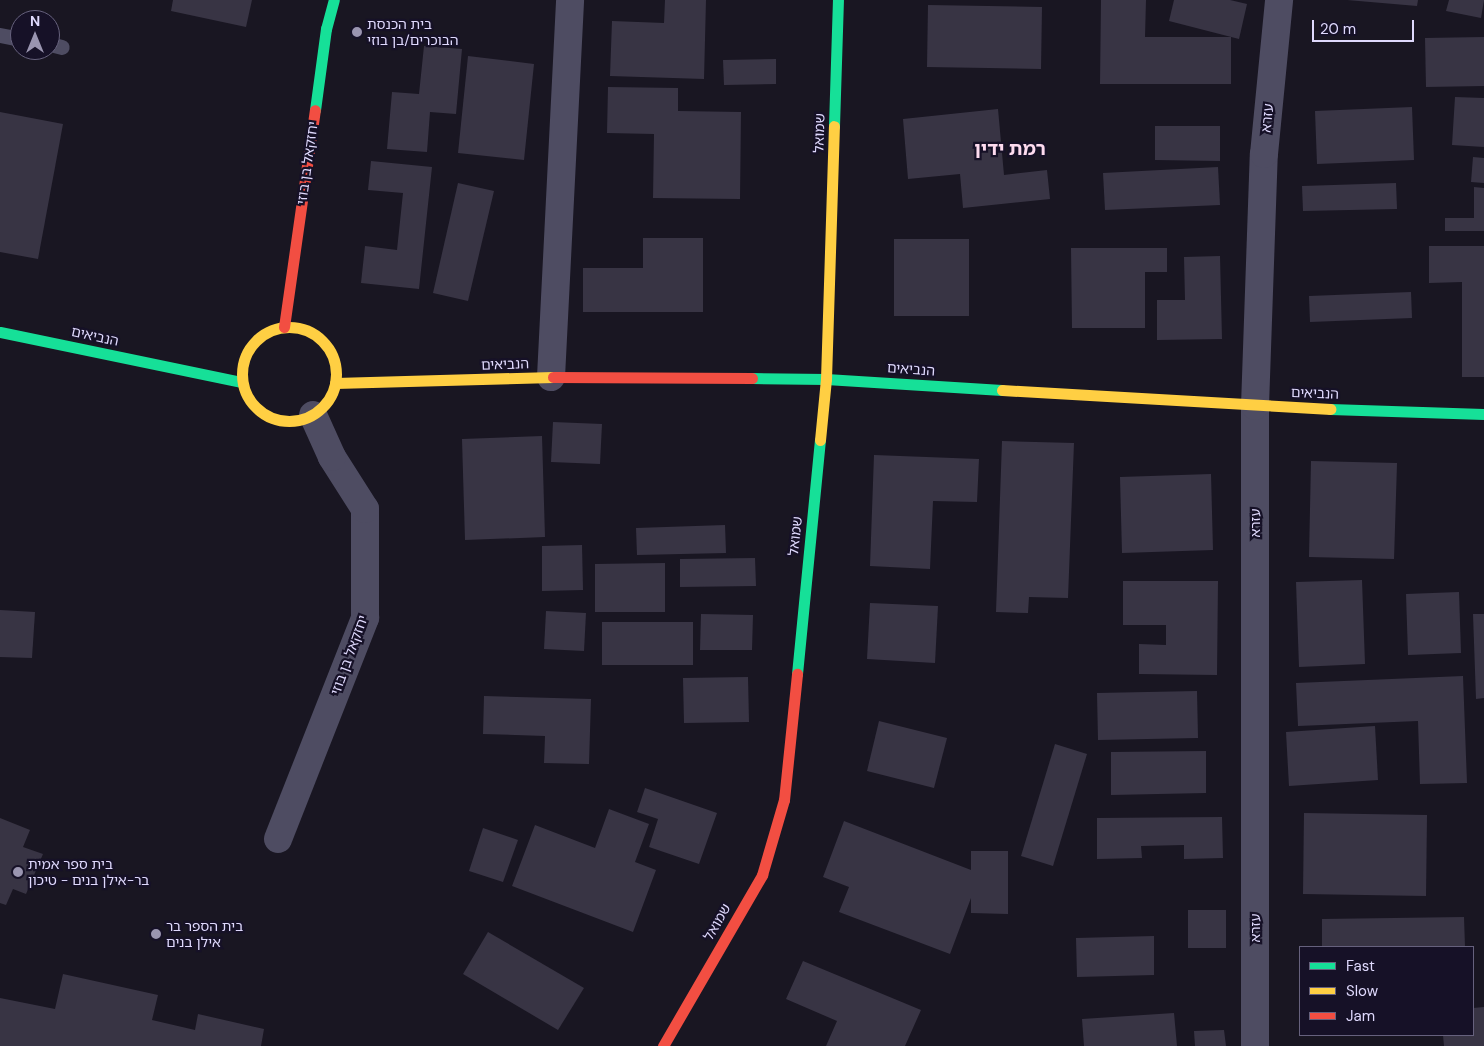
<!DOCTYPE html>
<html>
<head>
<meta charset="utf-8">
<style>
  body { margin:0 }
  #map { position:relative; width:1484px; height:1046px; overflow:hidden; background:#191622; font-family:"DM Sans","Noto Sans Hebrew",sans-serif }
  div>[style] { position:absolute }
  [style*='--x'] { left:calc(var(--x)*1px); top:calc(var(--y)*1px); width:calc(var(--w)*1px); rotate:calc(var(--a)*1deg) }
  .building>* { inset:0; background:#383444 }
  .lane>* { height:15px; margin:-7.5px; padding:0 7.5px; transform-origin:7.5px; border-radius:7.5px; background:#4e4c62 }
  .street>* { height:28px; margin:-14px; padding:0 14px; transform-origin:14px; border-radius:14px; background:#4e4c62 }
  .fast>* { height:11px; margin:-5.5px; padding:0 5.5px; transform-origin:5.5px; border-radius:5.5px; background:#16e098 }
  .slow>* { height:11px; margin:-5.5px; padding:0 5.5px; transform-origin:5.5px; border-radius:5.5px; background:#ffcf43 }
  .slow>.ring { margin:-5.5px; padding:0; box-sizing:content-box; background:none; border:11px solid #ffcf43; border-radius:50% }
  .jam>* { height:11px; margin:-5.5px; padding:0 5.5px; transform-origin:5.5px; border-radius:5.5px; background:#f24e42 }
  .dots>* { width:14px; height:14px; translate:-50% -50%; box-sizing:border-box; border:2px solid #161127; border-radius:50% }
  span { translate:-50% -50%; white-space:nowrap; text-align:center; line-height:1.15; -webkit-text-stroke:4.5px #161127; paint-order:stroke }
  .poi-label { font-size:14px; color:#dfd9fd }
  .left { translate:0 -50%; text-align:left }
  .street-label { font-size:14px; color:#dfd9fd }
  .district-label { font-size:19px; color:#fddbef; font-weight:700 }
  .legend { position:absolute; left:1299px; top:946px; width:175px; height:90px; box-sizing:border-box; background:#161127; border:1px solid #66617d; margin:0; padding:6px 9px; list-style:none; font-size:15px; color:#dfd9fd }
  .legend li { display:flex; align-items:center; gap:10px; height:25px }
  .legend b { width:25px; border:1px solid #66617d }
  .north { position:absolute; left:10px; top:10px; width:50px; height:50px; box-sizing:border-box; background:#161127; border:1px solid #66617d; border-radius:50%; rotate:0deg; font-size:14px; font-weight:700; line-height:20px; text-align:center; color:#dfd9fd }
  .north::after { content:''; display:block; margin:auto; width:18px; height:22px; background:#9a95b0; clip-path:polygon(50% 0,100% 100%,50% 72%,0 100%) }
  .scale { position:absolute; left:1312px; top:20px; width:102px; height:22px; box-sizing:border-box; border:2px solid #dfd9fd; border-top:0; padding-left:6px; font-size:15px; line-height:18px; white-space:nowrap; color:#dfd9fd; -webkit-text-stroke:4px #161127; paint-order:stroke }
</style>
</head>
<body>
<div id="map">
  <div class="building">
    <i style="clip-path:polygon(173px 0,252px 0,246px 27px,171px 11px)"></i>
    <i style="clip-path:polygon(665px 0,706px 0,704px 79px,610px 76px,612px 21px,664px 23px)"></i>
    <i style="clip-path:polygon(1101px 0,1146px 0,1145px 37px,1231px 37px,1231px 84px,1100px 84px)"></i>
    <i style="clip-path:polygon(1174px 0,1230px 0,1247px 4px,1239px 39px,1169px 21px)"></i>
    <i style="clip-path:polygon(1347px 0,1418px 0,1417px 6px)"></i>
    <i style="clip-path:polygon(1449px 0,1484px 0,1481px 18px,1446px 11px)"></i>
    <i style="clip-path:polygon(928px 5px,1042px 7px,1041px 69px,927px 67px)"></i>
    <i style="clip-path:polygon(1484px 37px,1484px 86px,1426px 87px,1425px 38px)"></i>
    <i style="clip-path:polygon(424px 46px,462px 49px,456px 114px,430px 112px,427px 152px,387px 149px,392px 92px,419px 94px)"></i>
    <i style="clip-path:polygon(468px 56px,534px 64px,524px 160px,458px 153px)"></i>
    <i style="clip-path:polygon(776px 59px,776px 84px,724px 85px,723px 60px)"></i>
    <i style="clip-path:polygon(608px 87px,678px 88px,678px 111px,741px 112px,740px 199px,653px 198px,654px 134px,607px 133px)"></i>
    <i style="clip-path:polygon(1455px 97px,1484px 98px,1484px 147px,1452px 145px)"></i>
    <i style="clip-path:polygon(1412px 107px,1414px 160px,1317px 164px,1315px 111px)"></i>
    <i style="clip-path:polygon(998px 109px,1004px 175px,1047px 170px,1050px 199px,963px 208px,960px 174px,908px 179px,903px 119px)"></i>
    <i style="clip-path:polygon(0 112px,63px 124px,38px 259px,0 252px)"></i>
    <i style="clip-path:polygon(1155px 126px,1220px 126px,1220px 161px,1155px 160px)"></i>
    <i style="clip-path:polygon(1473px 157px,1484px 158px,1484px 183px,1471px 182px)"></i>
    <i style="clip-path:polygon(371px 161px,432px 167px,419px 289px,361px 283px,365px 246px,397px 250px,403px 193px,368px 190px)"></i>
    <i style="clip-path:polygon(1218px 167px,1220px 205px,1105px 210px,1103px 173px)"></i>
    <i style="clip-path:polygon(458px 183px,494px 191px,468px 301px,433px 293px)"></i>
    <i style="clip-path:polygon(1396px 183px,1397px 209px,1303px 211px,1302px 186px)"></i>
    <i style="clip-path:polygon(1474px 187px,1484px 188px,1484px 231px,1445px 231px,1445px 218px,1474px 218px)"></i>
    <i style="clip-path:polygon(643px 238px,703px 238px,703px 312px,583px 312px,583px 268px,643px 268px)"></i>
    <i style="clip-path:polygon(894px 239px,969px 239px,969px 316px,894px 316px)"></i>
    <i style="clip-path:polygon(1429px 246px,1484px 246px,1484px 377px,1462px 377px,1462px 282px,1429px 283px)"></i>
    <i style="clip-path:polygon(1071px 248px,1167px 248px,1167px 272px,1145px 272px,1145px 328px,1072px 328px)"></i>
    <i style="clip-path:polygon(1220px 256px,1222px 339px,1157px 340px,1157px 300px,1185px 300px,1184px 257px)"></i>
    <i style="clip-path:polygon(1411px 292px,1412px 318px,1310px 322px,1309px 296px)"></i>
    <i style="clip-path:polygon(553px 422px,602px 424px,600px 464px,551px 462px)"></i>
    <i style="clip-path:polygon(542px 436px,545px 537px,465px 540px,462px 439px)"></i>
    <i style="clip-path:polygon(1002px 441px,1074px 443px,1068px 598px,1029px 597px,1028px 613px,996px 612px)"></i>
    <i style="clip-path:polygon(874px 455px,979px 459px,977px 502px,933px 501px,930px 569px,870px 566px)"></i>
    <i style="clip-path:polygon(1311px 461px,1397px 463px,1394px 559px,1309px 557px)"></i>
    <i style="clip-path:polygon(1211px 474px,1213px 550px,1122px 553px,1120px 477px)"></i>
    <i style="clip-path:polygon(725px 525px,726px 553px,637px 555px,636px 528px)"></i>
    <i style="clip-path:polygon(582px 545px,583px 590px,542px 591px,542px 546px)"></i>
    <i style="clip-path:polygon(755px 558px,756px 586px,680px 587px,680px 559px)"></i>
    <i style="clip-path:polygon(665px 563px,665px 612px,595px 612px,595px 564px)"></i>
    <i style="clip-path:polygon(1362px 580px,1365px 664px,1299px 667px,1296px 582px)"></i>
    <i style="clip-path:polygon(1123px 581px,1218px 581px,1217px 675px,1139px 674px,1139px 644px,1166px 645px,1166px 625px,1123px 625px)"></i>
    <i style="clip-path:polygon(1459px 592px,1461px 653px,1408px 655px,1406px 594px)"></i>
    <i style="clip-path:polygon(870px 603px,938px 606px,935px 663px,867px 659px)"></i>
    <i style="clip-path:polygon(0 610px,35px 612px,32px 658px,0 657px)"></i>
    <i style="clip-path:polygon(546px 611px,586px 613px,584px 651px,544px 649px)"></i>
    <i style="clip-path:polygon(701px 614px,753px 615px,752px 650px,700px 650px)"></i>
    <i style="clip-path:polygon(1473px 614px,1484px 614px,1484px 698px,1476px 699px)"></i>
    <i style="clip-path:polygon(602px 622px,693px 622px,693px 665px,602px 665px)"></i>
    <i style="clip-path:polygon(1463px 676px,1467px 783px,1420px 784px,1418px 721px,1298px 726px,1296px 683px)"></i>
    <i style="clip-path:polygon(748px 677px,749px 722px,684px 723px,683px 678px)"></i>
    <i style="clip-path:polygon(1197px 691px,1198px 738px,1098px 740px,1097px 693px)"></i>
    <i style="clip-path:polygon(484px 696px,591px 699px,589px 764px,544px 763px,545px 736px,483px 734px)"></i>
    <i style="clip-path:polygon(879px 721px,947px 738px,934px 788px,867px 771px)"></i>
    <i style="clip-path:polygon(1375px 726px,1378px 780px,1289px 786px,1286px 732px)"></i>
    <i style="clip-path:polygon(1055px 744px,1087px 754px,1053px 866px,1021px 856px)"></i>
    <i style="clip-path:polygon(1206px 751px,1206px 793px,1111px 795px,1111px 752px)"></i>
    <i style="clip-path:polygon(645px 788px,717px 813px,699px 864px,649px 847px,658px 819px,637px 812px)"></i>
    <i style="clip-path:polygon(609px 809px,649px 824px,635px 862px,656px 870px,633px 932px,512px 886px,535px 825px,595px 848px)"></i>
    <i style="clip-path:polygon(1304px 813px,1427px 815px,1426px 896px,1303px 894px)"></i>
    <i style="clip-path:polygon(1222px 817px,1223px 858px,1184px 859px,1184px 845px,1141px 846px,1142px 858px,1097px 859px,1097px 818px)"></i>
    <i style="clip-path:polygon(0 818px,30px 830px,23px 847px,43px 854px,26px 894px,13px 889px,6px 905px,0 903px)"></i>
    <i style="clip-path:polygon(844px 821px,971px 870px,971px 851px,1008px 851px,1008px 914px,971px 913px,971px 898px,950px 954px,839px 912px,849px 887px,823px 877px)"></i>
    <i style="clip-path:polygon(483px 828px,518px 840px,503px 882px,469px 871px)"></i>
    <i style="clip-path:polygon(1188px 910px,1226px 910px,1226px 948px,1188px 948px)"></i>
    <i style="clip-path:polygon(1464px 917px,1465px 947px,1322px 947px,1322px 919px)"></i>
    <i style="clip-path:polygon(488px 932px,584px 988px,558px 1030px,463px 974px)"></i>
    <i style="clip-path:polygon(1154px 936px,1154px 975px,1077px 977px,1076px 938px)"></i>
    <i style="clip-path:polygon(803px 961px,921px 1010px,905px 1046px,826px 1046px,837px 1021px,786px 999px)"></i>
    <i style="clip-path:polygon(63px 974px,158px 995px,152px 1020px,195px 1030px,198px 1014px,264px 1029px,261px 1046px,0 1046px,0 998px,55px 1009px)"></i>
    <i style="clip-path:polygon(1484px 1007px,1484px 1046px,1444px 1046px,1443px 1035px,1473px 1035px,1473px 1008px)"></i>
    <i style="clip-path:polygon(1174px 1013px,1177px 1046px,1084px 1046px,1082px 1019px)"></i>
    <i style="clip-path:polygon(1224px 1030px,1226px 1046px,1195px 1046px,1194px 1031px)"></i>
  </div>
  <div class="lane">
    <i style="--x:0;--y:35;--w:20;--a:11"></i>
    <i style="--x:50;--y:44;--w:12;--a:14"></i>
  </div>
  <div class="street">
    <i style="--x:551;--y:377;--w:377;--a:-87.1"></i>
    <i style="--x:278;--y:839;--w:238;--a:-68.5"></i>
    <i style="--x:365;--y:618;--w:109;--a:-90"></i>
    <i style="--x:365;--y:509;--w:62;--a:-122.4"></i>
    <i style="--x:332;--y:457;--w:46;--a:-114.3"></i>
    <i style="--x:1255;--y:1046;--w:640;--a:-90"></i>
    <i style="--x:1255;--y:406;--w:252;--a:-88"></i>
    <i style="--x:1264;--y:154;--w:155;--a:-84.4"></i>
  </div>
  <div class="fast">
    <i style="--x:315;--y:110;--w:82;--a:-82.3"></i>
    <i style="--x:326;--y:29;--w:30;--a:-75"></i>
    <i style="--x:834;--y:126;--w:126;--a:-88.2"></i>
    <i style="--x:0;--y:332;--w:247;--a:11.7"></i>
    <i style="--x:752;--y:378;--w:74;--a:0.8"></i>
    <i style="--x:826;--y:379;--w:176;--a:3.6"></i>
    <i style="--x:1330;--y:409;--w:154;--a:1.9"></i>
    <i style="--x:797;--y:674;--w:235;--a:-84.4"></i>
  </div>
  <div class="slow">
    <i class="ring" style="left:242px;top:327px;width:83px;height:83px"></i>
    <i style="--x:335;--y:383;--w:218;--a:-1.6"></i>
    <i style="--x:1002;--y:390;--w:329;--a:3.3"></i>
    <i style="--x:820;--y:440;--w:61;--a:-84.4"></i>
    <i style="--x:826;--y:379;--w:253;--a:-88.2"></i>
  </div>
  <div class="jam">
    <i style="--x:284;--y:327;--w:219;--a:-81.9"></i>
    <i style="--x:553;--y:377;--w:199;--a:0.3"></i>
    <i style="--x:663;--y:1046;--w:198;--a:-59.9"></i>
    <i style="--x:762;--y:875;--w:78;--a:-73.7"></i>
    <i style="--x:784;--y:800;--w:127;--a:-84.1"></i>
  </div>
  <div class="dots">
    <i style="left:357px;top:32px;background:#9a95b0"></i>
    <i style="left:18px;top:872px;background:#9a95b0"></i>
    <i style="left:156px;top:934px;background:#9a95b0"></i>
  </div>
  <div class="poi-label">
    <span class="left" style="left:367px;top:32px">בית הכנסת<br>הבוכרים/בן בוזי</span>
    <span class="left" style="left:28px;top:872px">בית ספר אמית<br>בר-אילן בנים - טיכון</span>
    <span class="left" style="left:166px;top:934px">בית הספר בר<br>אילן בנים</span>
  </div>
  <div class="street-label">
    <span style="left:1267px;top:118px;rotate:-84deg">עזרא</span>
    <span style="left:819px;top:133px;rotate:-88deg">שמואל</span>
    <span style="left:307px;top:163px;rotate:-82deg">יחזקאל בן בוזי</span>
    <span style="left:95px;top:336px;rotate:12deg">הנביאים</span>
    <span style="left:505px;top:364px;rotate:-2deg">הנביאים</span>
    <span style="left:911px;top:369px;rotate:4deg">הנביאים</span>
    <span style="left:1315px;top:393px;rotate:2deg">הנביאים</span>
    <span style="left:1255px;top:523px;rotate:-90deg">עזרא</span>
    <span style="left:795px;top:536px;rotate:-84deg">שמואל</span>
    <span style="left:349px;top:655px;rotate:-70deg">יחזקאל בן בוזי</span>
    <span style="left:717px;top:922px;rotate:-60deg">שמואל</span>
    <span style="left:1255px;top:928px;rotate:-90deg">עזרא</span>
  </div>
  <div class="district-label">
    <span style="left:1010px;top:149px">רמת ידין</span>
  </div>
  <ul class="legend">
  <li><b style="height:6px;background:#16e098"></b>Fast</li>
  <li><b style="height:6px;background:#ffcf43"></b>Slow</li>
  <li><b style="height:6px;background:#f24e42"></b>Jam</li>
  </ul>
  <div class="north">N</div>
  <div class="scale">20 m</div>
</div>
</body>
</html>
